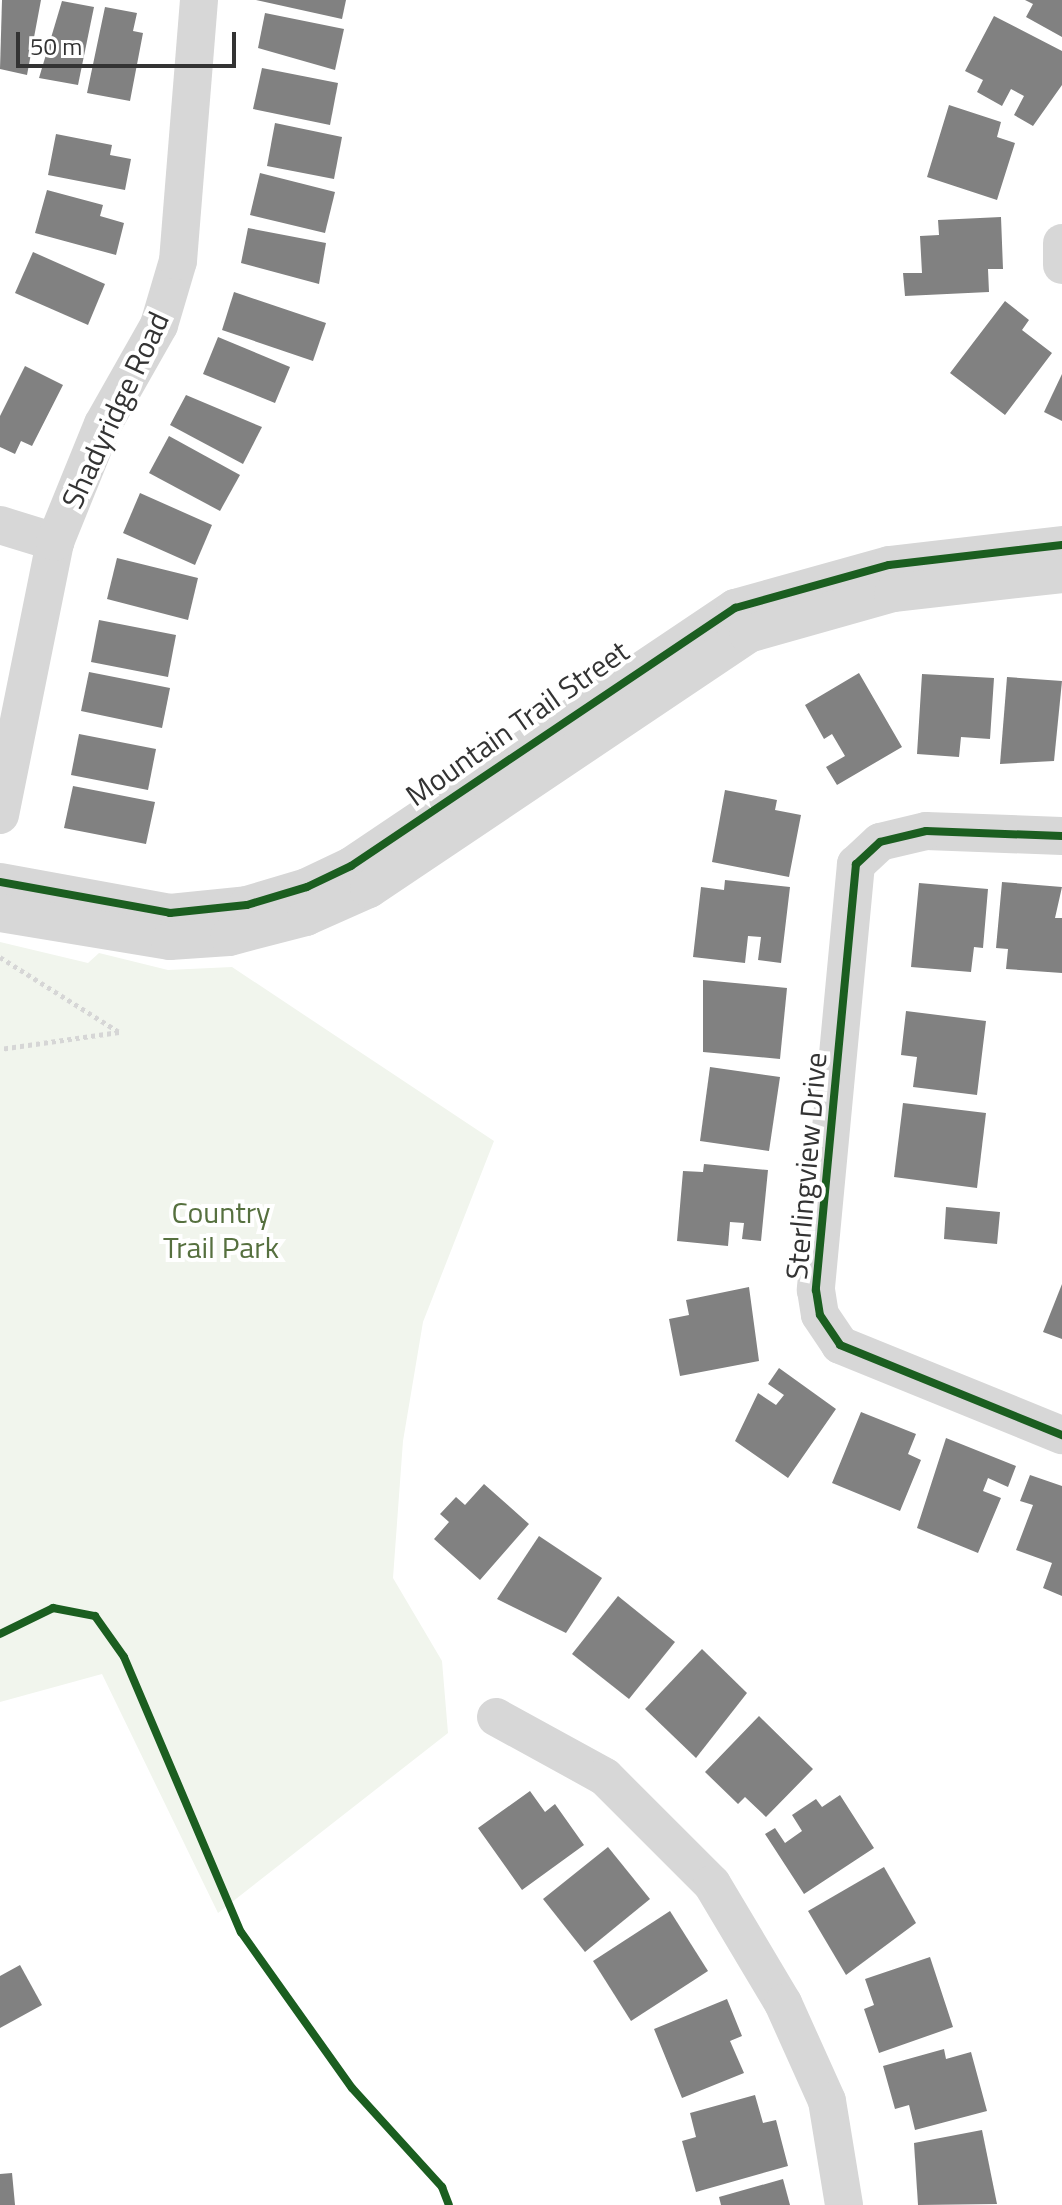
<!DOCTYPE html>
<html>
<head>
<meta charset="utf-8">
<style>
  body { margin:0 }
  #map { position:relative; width:1062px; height:2205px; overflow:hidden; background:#fff; font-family:"Titillium Web",sans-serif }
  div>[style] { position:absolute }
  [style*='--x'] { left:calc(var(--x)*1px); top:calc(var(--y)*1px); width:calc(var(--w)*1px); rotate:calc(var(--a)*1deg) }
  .green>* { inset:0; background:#f1f5ed }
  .building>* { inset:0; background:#818181 }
  .path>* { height:5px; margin-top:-2.5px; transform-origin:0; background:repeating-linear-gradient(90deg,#d6d6d6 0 4px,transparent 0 8px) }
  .minor>* { height:38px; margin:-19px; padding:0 19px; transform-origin:19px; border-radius:19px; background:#d7d7d7 }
  .cycleway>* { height:8px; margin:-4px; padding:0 4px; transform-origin:4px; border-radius:4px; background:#1b5e20 }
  span { translate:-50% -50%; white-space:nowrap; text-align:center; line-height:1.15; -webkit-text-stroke:8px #fff; paint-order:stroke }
  .street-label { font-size:30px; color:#333 }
  .park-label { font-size:30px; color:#56703f }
  .scale { position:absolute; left:16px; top:32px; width:220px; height:36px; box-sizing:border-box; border:4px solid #333; border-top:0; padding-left:10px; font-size:24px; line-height:28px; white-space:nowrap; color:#333; -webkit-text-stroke:6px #fff; paint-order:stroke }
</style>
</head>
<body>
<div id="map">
  <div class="green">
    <i style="clip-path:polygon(0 942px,88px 963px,99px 953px,168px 970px,232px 967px,494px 1141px,423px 1322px,403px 1441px,393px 1578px,442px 1661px,448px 1733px,218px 1913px,102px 1674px,0 1702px)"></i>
  </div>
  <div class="building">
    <i style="clip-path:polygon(2px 0,41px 0,27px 75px,0 69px)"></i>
    <i style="clip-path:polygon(256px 0,346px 0,342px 19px)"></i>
    <i style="clip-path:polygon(1025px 0,1062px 0,1062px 37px,1026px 17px,1033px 4px)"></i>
    <i style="clip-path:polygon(62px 1px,94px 7px,78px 85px,39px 78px)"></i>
    <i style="clip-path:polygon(105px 7px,137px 13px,133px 31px,143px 33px,130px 101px,87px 93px)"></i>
    <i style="clip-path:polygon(265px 13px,344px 29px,335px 70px,258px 48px)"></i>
    <i style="clip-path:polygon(994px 16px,1062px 51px,1062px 85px,1033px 126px,1014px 115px,1024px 96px,1011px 89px,1002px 106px,977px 92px,983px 80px,965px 71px)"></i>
    <i style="clip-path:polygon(262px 68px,338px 83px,330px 125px,253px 109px)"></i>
    <i style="clip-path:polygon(949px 105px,1001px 122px,997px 137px,1015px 143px,997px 200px,927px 177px)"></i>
    <i style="clip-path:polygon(275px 123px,342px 137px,334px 179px,267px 166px)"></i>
    <i style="clip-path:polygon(56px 134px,112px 145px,110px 155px,131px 159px,125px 190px,48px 175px)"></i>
    <i style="clip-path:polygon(260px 173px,335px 192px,325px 233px,250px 215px)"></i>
    <i style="clip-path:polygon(47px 190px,103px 205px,100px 216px,124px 223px,116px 255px,35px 233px)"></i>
    <i style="clip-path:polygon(1001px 217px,1003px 269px,988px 269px,989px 292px,905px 296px,903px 273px,922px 273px,920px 236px,939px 235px,938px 220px)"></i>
    <i style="clip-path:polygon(248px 228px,326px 243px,319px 284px,241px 263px)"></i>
    <i style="clip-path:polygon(33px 252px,105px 284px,88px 325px,15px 293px)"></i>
    <i style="clip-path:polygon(234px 292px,326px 323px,313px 361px,222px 330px)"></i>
    <i style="clip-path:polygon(1005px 301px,1029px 320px,1022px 330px,1052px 353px,1005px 415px,950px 373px)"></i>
    <i style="clip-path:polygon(218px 337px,290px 367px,275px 403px,203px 374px)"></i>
    <i style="clip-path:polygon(25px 366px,63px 385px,32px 446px,21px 441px,15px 454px,0 447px,0 416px)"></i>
    <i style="clip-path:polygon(1062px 374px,1062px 421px,1044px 412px)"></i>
    <i style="clip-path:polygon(186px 395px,262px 427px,243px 464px,170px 425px)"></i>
    <i style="clip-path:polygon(169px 436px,240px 475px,220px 511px,149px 473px)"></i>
    <i style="clip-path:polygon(140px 493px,212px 525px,195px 565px,123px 533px)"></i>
    <i style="clip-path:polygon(117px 558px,198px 578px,188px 620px,107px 599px)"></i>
    <i style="clip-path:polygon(99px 620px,176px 635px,168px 677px,91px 662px)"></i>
    <i style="clip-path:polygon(89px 672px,170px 688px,162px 728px,81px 711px)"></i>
    <i style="clip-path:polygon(859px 673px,902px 747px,837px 785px,826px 767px,845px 756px,832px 734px,824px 739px,805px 705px)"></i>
    <i style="clip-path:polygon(922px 674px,994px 678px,990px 739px,961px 737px,959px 757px,917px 754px)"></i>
    <i style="clip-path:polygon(1007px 677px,1062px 681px,1054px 761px,1000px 764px)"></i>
    <i style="clip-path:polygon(79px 734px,156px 749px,148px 790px,71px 775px)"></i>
    <i style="clip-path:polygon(73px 786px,155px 802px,146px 844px,64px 828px)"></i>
    <i style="clip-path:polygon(725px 790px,777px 800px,775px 810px,801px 815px,789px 877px,712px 862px)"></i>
    <i style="clip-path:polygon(725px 880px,790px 887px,781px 963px,758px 960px,761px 937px,748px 936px,745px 963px,693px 957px,701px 887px,724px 890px)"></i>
    <i style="clip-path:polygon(1002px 882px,1062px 887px,1055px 918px,1062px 918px,1062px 973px,1006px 969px,1008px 949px,996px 948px)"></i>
    <i style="clip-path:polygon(919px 883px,988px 889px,983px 948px,974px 947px,971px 972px,911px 967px)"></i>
    <i style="clip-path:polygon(703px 980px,787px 988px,780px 1059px,703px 1052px)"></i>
    <i style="clip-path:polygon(906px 1011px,986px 1021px,977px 1095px,913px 1087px,917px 1057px,901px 1055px)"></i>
    <i style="clip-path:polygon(710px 1067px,780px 1077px,769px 1151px,700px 1141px)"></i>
    <i style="clip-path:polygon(903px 1103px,986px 1113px,977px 1188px,894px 1177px)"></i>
    <i style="clip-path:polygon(704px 1164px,768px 1170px,761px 1241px,742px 1239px,744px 1223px,730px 1222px,728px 1246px,677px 1241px,683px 1171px,703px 1172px)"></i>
    <i style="clip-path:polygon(946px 1207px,1000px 1212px,997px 1244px,944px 1239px)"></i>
    <i style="clip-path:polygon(1062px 1284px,1062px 1339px,1043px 1332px)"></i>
    <i style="clip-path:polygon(749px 1287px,759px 1361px,680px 1376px,669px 1319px,689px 1315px,686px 1300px)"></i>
    <i style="clip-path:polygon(779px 1368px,836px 1409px,788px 1478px,735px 1441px,758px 1393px,776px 1405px,784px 1395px,768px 1384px)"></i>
    <i style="clip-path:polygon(861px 1412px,916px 1434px,908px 1454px,921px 1460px,900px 1511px,832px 1483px)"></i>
    <i style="clip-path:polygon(946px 1438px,1016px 1466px,1008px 1487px,988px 1478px,983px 1491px,1001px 1498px,978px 1553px,917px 1528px)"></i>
    <i style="clip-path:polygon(1030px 1475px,1062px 1486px,1062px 1596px,1043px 1588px,1052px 1563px,1016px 1550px,1033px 1505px,1020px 1501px)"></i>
    <i style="clip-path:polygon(484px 1484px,529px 1524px,480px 1580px,434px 1539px,449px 1522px,440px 1514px,456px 1497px,465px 1505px)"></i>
    <i style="clip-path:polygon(539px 1536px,602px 1578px,566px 1633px,497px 1599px)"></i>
    <i style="clip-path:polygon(618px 1596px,675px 1642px,629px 1699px,572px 1654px)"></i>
    <i style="clip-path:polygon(702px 1649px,747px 1693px,696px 1758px,645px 1709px)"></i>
    <i style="clip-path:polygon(759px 1716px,813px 1769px,766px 1817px,745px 1797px,738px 1804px,705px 1772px)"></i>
    <i style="clip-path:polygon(530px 1791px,545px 1812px,555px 1804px,584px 1845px,522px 1890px,478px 1828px)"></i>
    <i style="clip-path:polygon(840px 1795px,874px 1848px,804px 1894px,765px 1834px,775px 1828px,785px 1843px,802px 1831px,792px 1815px,816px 1799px,822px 1807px)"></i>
    <i style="clip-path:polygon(608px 1847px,650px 1899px,585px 1952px,543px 1899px)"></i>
    <i style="clip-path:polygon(884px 1867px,916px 1923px,846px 1975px,808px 1911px)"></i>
    <i style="clip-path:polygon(670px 1911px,708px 1971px,631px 2021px,593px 1961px)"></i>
    <i style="clip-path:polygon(930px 1957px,953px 2027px,879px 2053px,864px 2009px,874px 2005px,865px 1979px)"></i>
    <i style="clip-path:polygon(20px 1965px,42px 2005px,0 2028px,0 1976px)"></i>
    <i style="clip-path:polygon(727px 1999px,742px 2036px,730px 2041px,744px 2073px,682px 2098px,654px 2029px)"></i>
    <i style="clip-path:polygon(944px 2049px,946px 2059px,971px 2052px,987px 2111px,915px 2130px,909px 2105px,895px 2109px,883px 2066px)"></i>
    <i style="clip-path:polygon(755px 2095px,763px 2123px,776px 2120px,788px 2166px,696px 2192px,682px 2141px,696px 2137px,690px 2113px)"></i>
    <i style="clip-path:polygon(982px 2130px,997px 2204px,918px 2205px,914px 2143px)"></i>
    <i style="clip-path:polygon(12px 2173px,15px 2205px,0 2205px,0 2174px)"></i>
    <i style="clip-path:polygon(783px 2179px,790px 2205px,721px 2205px,719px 2197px)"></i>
  </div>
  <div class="path">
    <i style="--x:0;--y:957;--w:141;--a:32.2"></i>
    <i style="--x:119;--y:1032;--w:120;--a:171.9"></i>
  </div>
  <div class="minor">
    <i style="--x:1062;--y:243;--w:22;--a:90"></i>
    <i style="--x:0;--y:525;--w:58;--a:17.2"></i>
    <i style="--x:0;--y:815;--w:278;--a:-78.6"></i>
    <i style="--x:55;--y:542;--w:127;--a:-67.9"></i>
    <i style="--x:103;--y:424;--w:114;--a:-60.5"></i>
    <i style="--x:159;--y:325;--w:67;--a:-73.5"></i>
    <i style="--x:178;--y:261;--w:262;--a:-85.4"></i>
    <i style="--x:1062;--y:836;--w:136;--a:-177.9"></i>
    <i style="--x:926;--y:831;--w:47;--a:166.6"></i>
    <i style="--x:880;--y:842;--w:33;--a:137"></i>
    <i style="--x:856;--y:864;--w:428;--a:95.4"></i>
    <i style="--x:816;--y:1290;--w:25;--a:81"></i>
    <i style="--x:820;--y:1315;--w:36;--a:56"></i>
    <i style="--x:840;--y:1345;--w:240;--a:22.1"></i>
    <i style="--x:0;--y:882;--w:173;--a:10.3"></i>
    <i style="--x:170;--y:913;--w:77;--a:-5.9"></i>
    <i style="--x:247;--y:905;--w:63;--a:-16.7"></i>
    <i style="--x:307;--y:887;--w:49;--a:-25.5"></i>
    <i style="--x:351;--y:866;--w:463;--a:-33.9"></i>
    <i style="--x:735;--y:608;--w:160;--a:-15.6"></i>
    <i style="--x:889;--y:565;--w:174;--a:-6.6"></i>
    <i style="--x:0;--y:913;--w:172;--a:9.4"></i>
    <i style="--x:170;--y:941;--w:59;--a:-3.9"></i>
    <i style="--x:229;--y:937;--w:80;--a:-14.6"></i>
    <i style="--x:306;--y:917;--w:69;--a:-24"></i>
    <i style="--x:369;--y:889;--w:457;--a:-33.9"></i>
    <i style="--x:748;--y:634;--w:151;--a:-15.8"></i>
    <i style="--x:893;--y:593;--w:170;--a:-6.4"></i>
    <i style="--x:496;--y:1717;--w:124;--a:28.8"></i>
    <i style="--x:605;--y:1777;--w:151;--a:45"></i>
    <i style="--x:712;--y:1884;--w:139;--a:59.2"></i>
    <i style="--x:783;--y:2003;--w:107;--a:65.8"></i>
    <i style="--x:827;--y:2101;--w:105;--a:80.7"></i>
  </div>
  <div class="cycleway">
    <i style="--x:1062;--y:836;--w:136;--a:-177.9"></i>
    <i style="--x:926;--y:831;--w:47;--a:166.6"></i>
    <i style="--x:880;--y:842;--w:33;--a:137"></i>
    <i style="--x:856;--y:864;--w:428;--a:95.4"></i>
    <i style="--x:816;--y:1290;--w:25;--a:81"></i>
    <i style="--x:820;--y:1315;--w:36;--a:56"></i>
    <i style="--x:840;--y:1345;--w:240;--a:22.1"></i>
    <i style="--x:0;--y:882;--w:173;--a:10.3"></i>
    <i style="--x:170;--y:913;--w:77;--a:-5.9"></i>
    <i style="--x:247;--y:905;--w:63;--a:-16.7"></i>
    <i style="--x:307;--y:887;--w:49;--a:-25.5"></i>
    <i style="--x:351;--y:866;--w:463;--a:-33.9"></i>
    <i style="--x:735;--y:608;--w:160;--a:-15.6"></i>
    <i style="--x:889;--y:565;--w:174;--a:-6.6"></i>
    <i style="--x:0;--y:1634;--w:59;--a:-26.1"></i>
    <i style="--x:53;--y:1608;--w:43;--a:10.8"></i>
    <i style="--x:95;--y:1616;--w:50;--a:54.7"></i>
    <i style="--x:124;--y:1657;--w:299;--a:67"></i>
    <i style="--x:241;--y:1932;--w:191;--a:54.6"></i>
    <i style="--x:352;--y:2088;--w:134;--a:47.7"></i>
    <i style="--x:442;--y:2187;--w:19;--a:69"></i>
  </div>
  <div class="street-label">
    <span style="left:115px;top:410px;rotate:-65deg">Shadyridge Road</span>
    <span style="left:517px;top:723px;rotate:-35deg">Mountain Trail Street</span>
    <span style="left:806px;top:1166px;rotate:-85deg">Sterlingview Drive</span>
  </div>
  <div class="park-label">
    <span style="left:221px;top:1229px">Country<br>Trail Park</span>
  </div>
  <div class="scale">50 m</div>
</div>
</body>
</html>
